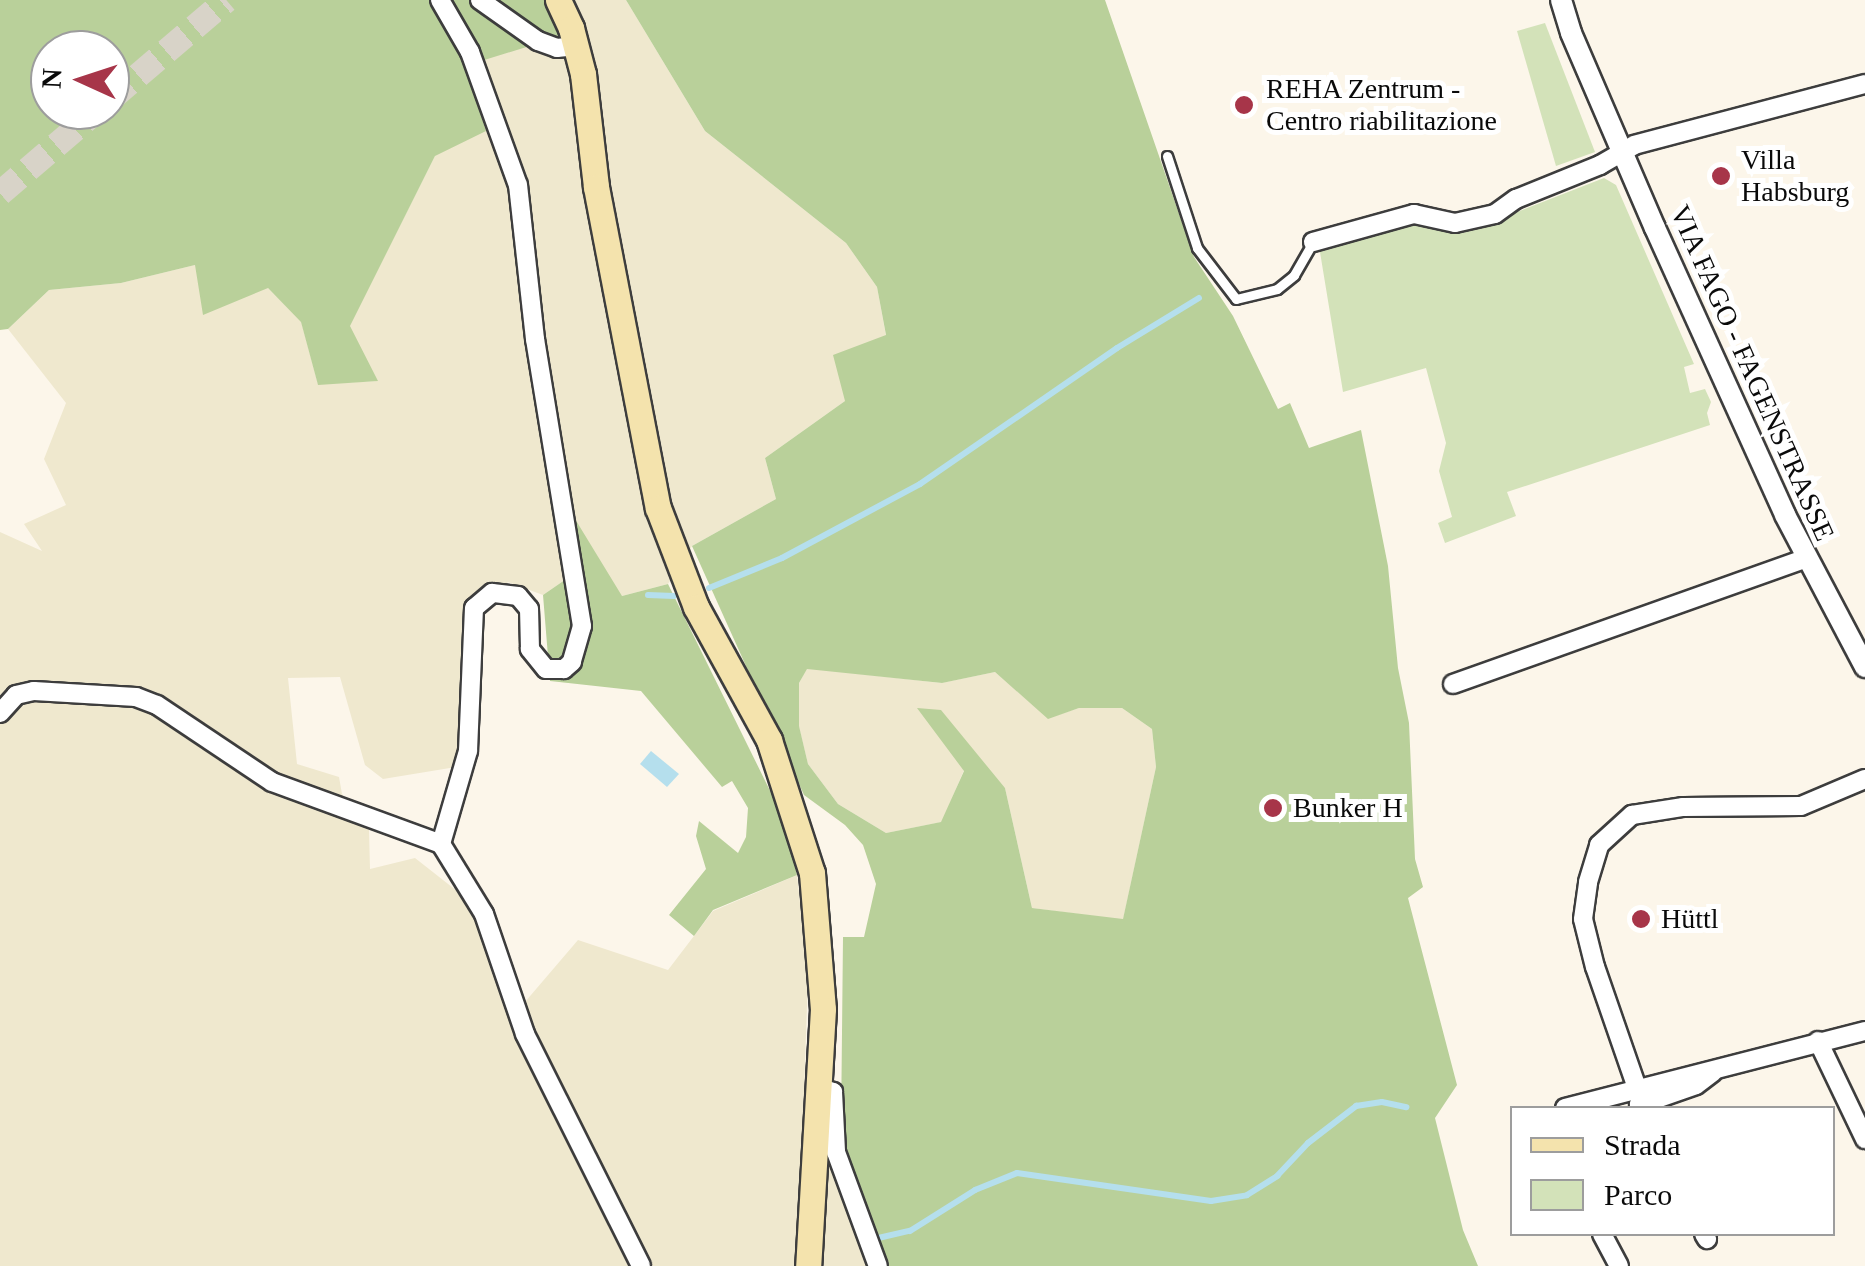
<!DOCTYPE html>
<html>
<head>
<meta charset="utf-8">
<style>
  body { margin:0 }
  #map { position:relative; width:1865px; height:1266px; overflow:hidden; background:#fcf6ea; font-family:"Times New Roman",serif }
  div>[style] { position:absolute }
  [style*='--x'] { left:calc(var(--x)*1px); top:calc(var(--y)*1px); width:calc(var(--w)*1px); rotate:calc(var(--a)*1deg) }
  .farmland>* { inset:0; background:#efe8ce }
  .green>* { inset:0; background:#d3e2b9 }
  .forest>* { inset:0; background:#b9d09a }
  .water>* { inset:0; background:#b5dfed }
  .stream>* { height:6px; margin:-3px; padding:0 3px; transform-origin:3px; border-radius:3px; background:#b5dfed }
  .secondary-tunnel>* { height:25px; margin-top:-12.5px; transform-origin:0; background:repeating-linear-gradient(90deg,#d8d3c8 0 25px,transparent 0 37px) }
  .roads { filter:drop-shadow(2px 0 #3d3d3d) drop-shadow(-2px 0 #3d3d3d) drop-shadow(0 2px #3d3d3d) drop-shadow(0 -2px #3d3d3d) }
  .service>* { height:9px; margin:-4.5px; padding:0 4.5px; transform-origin:4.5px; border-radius:4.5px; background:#fff }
  .minor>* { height:18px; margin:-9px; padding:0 9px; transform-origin:9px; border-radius:9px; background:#fff }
  .tertiary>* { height:20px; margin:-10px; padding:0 10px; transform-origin:10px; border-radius:10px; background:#fff }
  .secondary>* { height:25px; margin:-12.5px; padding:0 12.5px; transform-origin:12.5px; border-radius:12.5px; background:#f4e3ad }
  .dots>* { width:28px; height:28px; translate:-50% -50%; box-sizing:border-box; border:5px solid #fff; border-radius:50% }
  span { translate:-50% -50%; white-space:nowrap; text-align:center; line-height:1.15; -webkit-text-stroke:10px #fff; paint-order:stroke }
  .poi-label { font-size:28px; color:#0a0a0a }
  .left { translate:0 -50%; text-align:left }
  .street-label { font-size:28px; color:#0a0a0a }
  .legend { position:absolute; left:1510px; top:1106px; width:325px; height:130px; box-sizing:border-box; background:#fff; border:2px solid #9d9d9d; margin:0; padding:12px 18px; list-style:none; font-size:30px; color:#0a0a0a }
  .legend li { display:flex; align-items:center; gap:20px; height:50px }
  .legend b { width:50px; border:2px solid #9d9d9d }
  .north { position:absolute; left:30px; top:30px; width:100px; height:100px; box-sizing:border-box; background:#fff; border:2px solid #9d9d9d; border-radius:50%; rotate:273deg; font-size:28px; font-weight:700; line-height:40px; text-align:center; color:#0a0a0a }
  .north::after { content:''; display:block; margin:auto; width:35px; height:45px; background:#a73549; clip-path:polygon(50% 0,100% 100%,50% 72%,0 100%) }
</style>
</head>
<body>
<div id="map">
  <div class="farmland">
    <i style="clip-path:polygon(568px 0,626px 0,705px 131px,846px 243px,877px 287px,886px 336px,845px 401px,765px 458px,776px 499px,692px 546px,668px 584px,622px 596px,572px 575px,543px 595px,508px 582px,471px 615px,469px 732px,456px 767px,383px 779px,365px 765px,340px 677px,288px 678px,297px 764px,339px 777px,342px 794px,369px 830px,370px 869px,415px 858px,471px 902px,513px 1016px,578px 940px,668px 970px,713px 911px,797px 875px,808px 977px,798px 1266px,0 1266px,0 532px,42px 551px,24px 524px,66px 505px,44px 459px,66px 403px,8px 329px,49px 290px,121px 283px,195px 265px,268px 288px,301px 321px,318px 384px,377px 381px,349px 326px,435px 156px,465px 65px)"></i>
    <i style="clip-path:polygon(807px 668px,941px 683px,995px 672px,1048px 718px,1079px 708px,1122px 708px,1152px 729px,1156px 767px,1123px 920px,1032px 908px,1005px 788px,964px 770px,942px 822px,886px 833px,838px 804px,808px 764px,799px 727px,799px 683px)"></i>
    <i style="clip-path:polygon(824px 1168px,835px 1168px,867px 1266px,819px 1266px)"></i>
  </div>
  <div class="green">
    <i style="clip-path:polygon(1545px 23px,1595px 152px,1556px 166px,1517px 31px)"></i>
    <i style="clip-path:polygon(1604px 178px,1616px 185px,1694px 364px,1684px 367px,1690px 393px,1705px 389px,1711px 402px,1707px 413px,1710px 425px,1507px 492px,1516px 516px,1445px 543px,1438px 523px,1452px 517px,1439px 471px,1446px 443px,1426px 368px,1343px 392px,1319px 246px,1405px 222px,1463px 233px)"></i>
  </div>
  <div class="forest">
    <i style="clip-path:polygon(evenodd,0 0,568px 0,562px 36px,465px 66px,486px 131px,435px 156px,350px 326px,378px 381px,318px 385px,301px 322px,268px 288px,203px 315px,195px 265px,121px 283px,49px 290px,8px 329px,0 330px,0 0,50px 50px,110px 50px,110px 110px,50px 110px,50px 50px)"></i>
    <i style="clip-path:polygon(evenodd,626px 0,1105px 0,1194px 257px,1233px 316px,1278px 409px,1290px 403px,1309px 448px,1361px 430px,1388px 566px,1398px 668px,1409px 723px,1415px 859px,1423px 887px,1408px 898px,1457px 1085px,1435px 1118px,1463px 1230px,1478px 1266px,886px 1266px,843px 1157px,841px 1127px,843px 937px,864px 937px,876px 884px,863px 845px,845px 825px,804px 795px,692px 546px,776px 499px,765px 458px,845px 401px,833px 355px,886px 335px,877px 287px,846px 243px,705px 131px,626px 0,807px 669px,942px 683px,995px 672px,1048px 719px,1079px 708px,1122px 708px,1152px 729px,1156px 767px,1123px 919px,1032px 908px,1005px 788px,941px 710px,917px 708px,964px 771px,941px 822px,886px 833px,838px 804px,808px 764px,799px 726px,799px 683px,807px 669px)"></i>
    <i style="clip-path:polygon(572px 514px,622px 596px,668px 584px,784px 819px,797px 875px,713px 910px,694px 936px,669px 915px,706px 869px,696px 836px,699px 821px,738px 853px,746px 837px,748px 808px,732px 781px,722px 787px,641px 691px,550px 681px,543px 595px,572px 575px)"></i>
  </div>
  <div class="water">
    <i style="clip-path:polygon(651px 751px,679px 774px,667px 787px,640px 764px)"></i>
  </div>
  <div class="stream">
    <i style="--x:709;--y:588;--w:79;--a:-22.3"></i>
    <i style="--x:782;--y:558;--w:157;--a:-28.2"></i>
    <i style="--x:920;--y:484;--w:239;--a:-34.6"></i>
    <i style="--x:1117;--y:348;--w:96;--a:-31.4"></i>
    <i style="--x:648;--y:595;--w:26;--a:2"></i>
    <i style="--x:874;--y:1239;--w:37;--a:-13"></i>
    <i style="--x:910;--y:1231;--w:77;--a:-32.2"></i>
    <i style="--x:975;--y:1190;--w:45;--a:-22"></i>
    <i style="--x:1017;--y:1173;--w:196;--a:8.2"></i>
    <i style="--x:1211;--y:1201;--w:36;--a:-9"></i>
    <i style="--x:1247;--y:1195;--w:36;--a:-32"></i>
    <i style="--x:1277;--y:1176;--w:45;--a:-46.8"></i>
    <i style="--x:1308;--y:1143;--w:61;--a:-37.6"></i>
    <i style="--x:1356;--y:1106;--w:26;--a:-9"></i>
    <i style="--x:1382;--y:1102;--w:25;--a:12"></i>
  </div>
  <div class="secondary-tunnel">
    <i style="--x:110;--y:99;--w:153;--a:-40.5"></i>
    <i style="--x:0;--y:193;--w:128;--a:-40.6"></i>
  </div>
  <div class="roads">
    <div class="service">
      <i style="--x:1167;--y:156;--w:97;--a:71.9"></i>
      <i style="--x:1197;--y:248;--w:64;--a:52.6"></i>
      <i style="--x:1236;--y:299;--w:42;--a:-13.7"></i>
      <i style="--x:1277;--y:289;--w:22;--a:-39"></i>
      <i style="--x:1294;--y:275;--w:38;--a:-60"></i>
    </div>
    <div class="minor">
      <i style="--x:440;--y:0;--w:60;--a:60"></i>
      <i style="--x:470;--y:52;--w:141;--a:70.2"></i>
      <i style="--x:518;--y:185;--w:155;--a:83.7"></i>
      <i style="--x:535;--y:339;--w:291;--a:80.7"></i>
      <i style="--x:582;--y:626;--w:37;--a:106"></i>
      <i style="--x:572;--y:662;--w:11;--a:139"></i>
      <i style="--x:564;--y:669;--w:18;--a:180"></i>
      <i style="--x:546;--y:669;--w:26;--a:-129"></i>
      <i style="--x:530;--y:649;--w:40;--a:-91.4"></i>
      <i style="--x:529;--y:609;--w:17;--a:-130"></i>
      <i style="--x:518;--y:596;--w:26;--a:-173"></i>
      <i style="--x:492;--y:593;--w:23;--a:140"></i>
      <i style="--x:474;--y:608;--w:143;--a:92.4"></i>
      <i style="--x:468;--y:751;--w:97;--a:106.2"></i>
      <i style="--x:480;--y:0;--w:71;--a:35.3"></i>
      <i style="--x:538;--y:41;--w:20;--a:20"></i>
      <i style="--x:557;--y:48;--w:19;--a:-6"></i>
      <i style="--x:1313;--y:242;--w:105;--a:-15.5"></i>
      <i style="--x:1414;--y:214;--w:42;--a:12.4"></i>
      <i style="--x:1455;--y:223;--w:41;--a:-12.7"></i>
      <i style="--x:1495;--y:214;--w:26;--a:-36"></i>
      <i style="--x:1516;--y:199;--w:91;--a:-22"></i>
      <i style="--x:1600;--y:165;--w:39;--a:-30"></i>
      <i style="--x:1634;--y:145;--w:239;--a:-14.8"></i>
      <i style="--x:1453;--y:684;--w:375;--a:-19.6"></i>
      <i style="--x:0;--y:713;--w:24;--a:-48"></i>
      <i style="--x:16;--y:695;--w:18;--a:-13"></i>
      <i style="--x:34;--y:691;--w:102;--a:3.4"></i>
      <i style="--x:136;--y:697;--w:22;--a:21"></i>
      <i style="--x:157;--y:705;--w:138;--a:33.8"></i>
      <i style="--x:272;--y:782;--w:180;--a:20.1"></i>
      <i style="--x:441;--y:844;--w:82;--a:58.4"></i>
      <i style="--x:484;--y:914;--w:127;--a:71.1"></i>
      <i style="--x:525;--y:1034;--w:259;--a:63.4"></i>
      <i style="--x:1818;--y:1041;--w:109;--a:64.4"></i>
      <i style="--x:818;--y:1087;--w:16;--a:18"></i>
      <i style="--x:833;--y:1092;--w:60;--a:87.1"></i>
      <i style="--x:836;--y:1152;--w:121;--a:69.8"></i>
      <i style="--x:1637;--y:1088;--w:128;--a:-109.1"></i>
      <i style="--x:1595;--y:967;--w:49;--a:-104"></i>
      <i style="--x:1583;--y:919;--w:37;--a:-82"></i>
      <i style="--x:1588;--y:882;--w:39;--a:-73"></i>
      <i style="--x:1599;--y:845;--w:45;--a:-42.3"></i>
      <i style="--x:1632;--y:815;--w:52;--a:-8.9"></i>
      <i style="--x:1683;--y:807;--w:118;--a:-0.5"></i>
      <i style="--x:1801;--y:806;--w:69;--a:-22.9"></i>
      <i style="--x:1565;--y:1108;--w:310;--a:-14.4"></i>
      <i style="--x:1641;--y:1108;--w:4;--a:-124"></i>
      <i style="--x:1639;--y:1105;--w:60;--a:-19.3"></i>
      <i style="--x:1696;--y:1085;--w:21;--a:-37"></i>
      <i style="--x:1602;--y:1234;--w:36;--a:62"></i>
      <i style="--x:1704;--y:1234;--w:6;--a:59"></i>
    </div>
    <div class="tertiary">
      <i style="--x:1561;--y:0;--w:34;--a:73"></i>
      <i style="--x:1571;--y:33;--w:212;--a:66.7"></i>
      <i style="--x:1655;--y:228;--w:315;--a:65.6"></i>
      <i style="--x:1785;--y:515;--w:172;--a:62.2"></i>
    </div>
    <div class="secondary">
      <i style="--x:558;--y:0;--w:31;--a:65"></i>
      <i style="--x:571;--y:28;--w:48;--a:75.4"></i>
      <i style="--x:583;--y:74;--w:114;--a:83.4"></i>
      <i style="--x:596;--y:187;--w:327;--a:79.1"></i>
      <i style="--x:658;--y:508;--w:106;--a:69"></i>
      <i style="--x:696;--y:607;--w:152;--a:61.2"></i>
      <i style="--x:769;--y:740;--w:140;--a:72.1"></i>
      <i style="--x:812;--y:873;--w:136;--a:85.4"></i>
      <i style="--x:823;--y:1009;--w:257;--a:93.3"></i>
    </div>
  </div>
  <div class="dots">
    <i style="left:1244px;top:105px;background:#a73549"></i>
    <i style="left:1721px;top:176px;background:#a73549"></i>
    <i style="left:1273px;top:808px;background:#a73549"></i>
    <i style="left:1641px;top:919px;background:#a73549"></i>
  </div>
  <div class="poi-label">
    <span class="left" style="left:1266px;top:105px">REHA Zentrum -<br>Centro riabilitazione</span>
    <span class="left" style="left:1741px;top:176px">Villa<br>Habsburg</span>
    <span class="left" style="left:1293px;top:808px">Bunker H</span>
    <span class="left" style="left:1661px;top:919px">Hüttl</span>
  </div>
  <div class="street-label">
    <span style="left:1752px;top:373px;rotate:66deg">VIA FAGO - FAGENSTRASSE</span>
  </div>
  <ul class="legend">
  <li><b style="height:12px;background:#f4e3ad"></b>Strada</li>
  <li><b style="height:28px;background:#d3e2b9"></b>Parco</li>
  </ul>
  <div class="north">N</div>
</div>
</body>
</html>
